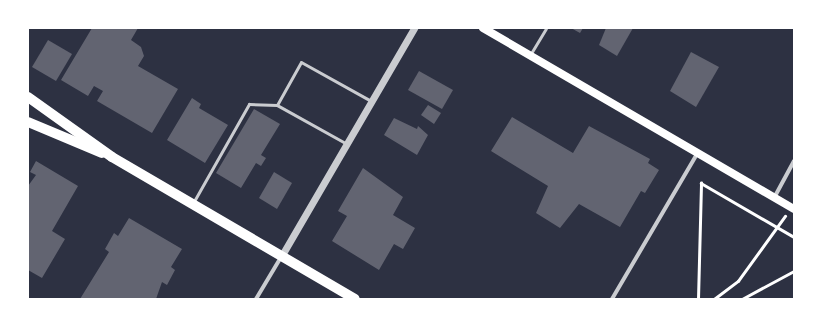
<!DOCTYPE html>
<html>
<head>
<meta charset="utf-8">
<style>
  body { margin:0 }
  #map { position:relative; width:822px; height:327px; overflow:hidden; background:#2d3142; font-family:"Noto Sans",sans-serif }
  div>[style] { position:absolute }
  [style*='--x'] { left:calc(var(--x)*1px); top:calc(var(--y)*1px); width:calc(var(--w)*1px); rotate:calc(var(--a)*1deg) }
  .building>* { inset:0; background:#626471 }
  .path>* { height:2.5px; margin:-1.25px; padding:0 1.25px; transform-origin:1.25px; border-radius:1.25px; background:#fff }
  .service>* { height:3px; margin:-1.5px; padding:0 1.5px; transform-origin:1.5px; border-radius:1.5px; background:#caccd0 }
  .minor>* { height:4px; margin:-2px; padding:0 2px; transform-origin:2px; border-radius:2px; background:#caccd0 }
  .tertiary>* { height:7px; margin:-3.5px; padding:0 3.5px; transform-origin:3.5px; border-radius:3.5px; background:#caccd0 }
  .secondary>* { height:8px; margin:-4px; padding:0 4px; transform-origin:4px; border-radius:4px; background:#fff }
  .primary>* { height:10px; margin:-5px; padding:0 5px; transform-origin:5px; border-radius:5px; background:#fff }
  span { translate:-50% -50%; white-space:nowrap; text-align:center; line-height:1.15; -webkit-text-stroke:3px #fff; paint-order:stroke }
  .frame { position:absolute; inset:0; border:29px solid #fff; pointer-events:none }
</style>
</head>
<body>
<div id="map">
  <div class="building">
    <i style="clip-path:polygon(92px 28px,138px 28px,131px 40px,141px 47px,144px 56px,138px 66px,178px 89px,152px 133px,97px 101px,103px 91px,94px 86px,88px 96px,61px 80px)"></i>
    <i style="clip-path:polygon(571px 28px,583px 28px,580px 33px)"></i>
    <i style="clip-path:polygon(606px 28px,633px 28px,617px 56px,599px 45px)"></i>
    <i style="clip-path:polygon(48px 40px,72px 54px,56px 81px,32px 67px)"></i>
    <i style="clip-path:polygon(691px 52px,719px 67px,696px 107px,670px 91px)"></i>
    <i style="clip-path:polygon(419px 71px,453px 90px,442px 109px,408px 90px)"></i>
    <i style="clip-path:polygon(192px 98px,201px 104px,199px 108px,228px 125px,205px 163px,167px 140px)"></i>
    <i style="clip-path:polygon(428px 105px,441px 113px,434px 124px,421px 115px)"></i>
    <i style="clip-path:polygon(254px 109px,280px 124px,261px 155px,266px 158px,261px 166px,256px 163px,241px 188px,216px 173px)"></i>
    <i style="clip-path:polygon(512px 117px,573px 153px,589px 126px,650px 159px,648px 163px,659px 170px,645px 193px,641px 191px,620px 227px,579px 204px,560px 228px,536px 213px,548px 186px,491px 151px)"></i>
    <i style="clip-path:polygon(394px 118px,417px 129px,418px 126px,428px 135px,417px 155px,384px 135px)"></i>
    <i style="clip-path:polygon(36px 161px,78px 186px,52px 231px,65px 239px,42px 278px,28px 270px,28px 186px,36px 175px,30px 172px)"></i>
    <i style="clip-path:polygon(363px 168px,403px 197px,393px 215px,415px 228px,403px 249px,394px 244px,379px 270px,332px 241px,347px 216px,338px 211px)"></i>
    <i style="clip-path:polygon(274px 172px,292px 183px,277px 209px,259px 198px)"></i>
    <i style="clip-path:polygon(129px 218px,182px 249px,171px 267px,175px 270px,167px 285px,162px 282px,156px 299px,80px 299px,109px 252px,105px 249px,114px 233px,118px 236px)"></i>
  </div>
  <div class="path">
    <i style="--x:698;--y:299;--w:116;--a:-88.5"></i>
    <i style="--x:701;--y:183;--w:108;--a:30.1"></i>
    <i style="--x:714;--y:299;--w:30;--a:-37"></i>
    <i style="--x:738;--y:281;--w:80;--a:-54.1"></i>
    <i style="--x:742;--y:299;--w:59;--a:-28.3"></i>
  </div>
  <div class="service">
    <i style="--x:530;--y:55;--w:31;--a:-59"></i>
    <i style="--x:347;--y:144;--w:80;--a:-150.9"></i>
    <i style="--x:277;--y:105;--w:49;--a:-60.8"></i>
    <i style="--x:301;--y:62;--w:80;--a:29.1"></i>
    <i style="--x:193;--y:203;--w:114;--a:-60.5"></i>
    <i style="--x:249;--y:104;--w:28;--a:2"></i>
  </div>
  <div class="minor">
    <i style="--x:774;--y:198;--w:42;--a:-61.6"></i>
    <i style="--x:256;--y:299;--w:49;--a:-59.2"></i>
    <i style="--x:612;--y:299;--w:168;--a:-59.6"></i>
  </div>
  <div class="tertiary">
    <i style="--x:282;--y:255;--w:263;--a:-59.8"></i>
  </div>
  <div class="secondary">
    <i style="--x:483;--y:28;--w:360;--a:30.2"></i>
  </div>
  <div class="primary">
    <i style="--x:28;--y:97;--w:103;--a:35.5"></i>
    <i style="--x:112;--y:157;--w:281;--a:30.3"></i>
    <i style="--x:28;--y:122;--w:80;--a:22.7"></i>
  </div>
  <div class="frame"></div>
</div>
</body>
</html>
